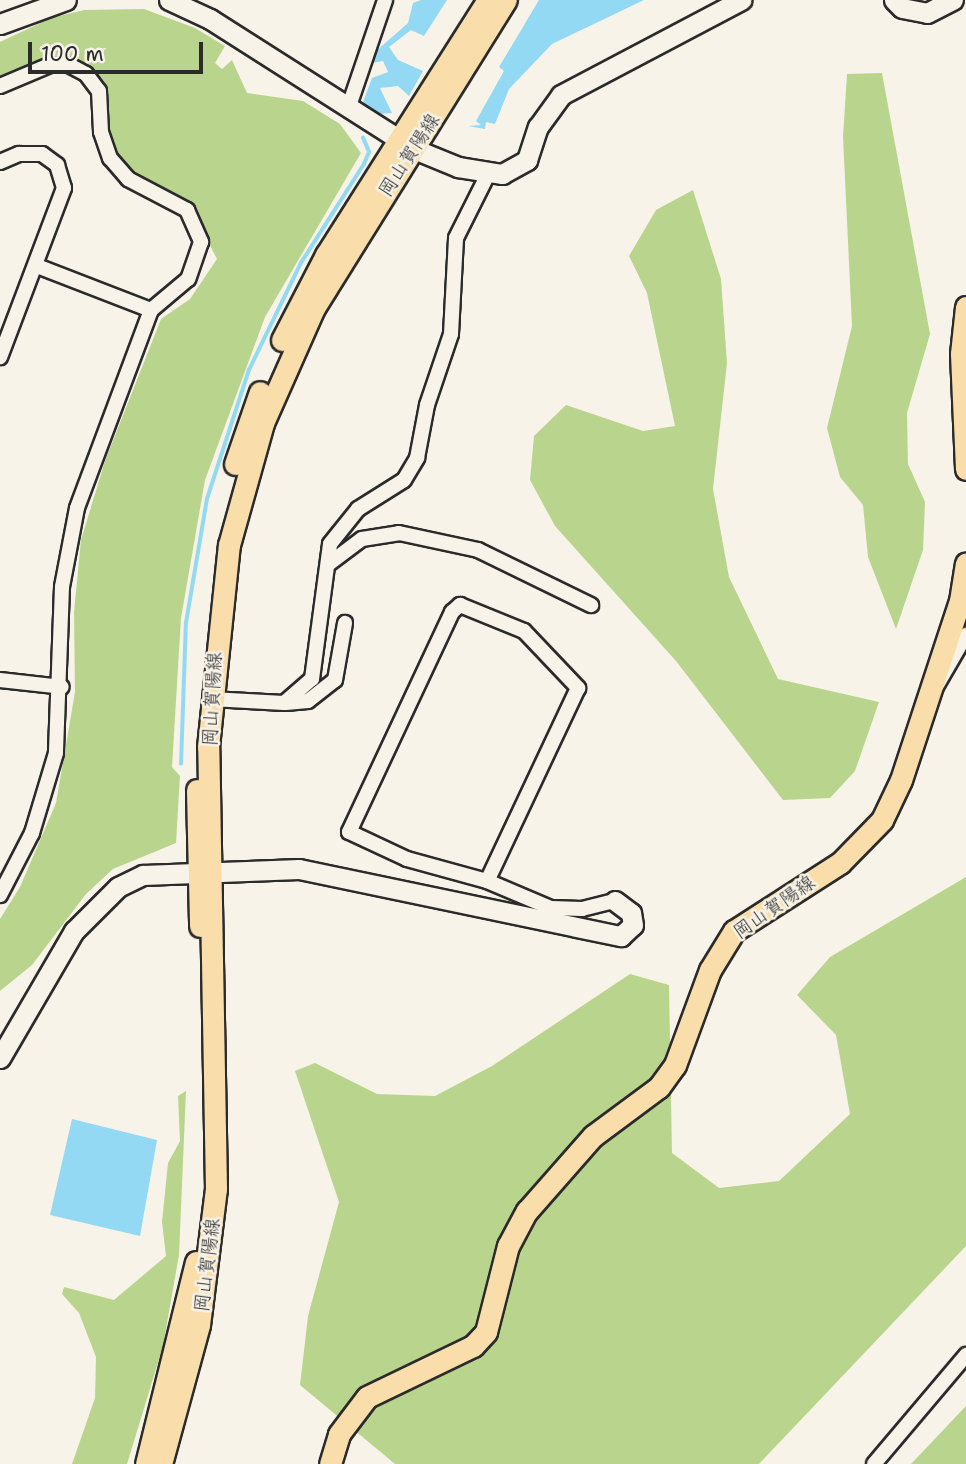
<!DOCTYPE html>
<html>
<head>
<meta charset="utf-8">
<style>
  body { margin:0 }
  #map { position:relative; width:966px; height:1464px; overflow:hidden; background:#f7f3e8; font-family:"Shantell Sans","Klee One",sans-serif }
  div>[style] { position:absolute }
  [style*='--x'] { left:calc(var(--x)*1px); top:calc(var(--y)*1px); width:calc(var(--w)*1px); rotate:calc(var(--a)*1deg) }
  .green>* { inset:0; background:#b9d58d }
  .water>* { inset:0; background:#93d9f4 }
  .stream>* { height:3.5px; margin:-1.75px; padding:0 1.75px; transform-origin:1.75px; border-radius:1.75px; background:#93d9f4 }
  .roads { filter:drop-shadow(2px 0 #2b2b2b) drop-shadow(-2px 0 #2b2b2b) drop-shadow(0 2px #2b2b2b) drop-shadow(0 -2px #2b2b2b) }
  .street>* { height:14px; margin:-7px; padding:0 7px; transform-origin:7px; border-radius:7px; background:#f7f3e8 }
  .secondary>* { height:19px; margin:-9.5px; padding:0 9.5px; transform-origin:9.5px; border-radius:9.5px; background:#f7f3e8 }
  .primary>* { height:21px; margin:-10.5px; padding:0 10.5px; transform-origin:10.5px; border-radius:10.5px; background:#f9deab }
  span { translate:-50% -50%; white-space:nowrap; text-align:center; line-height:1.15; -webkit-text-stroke:5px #f7f3e8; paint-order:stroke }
  .street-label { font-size:19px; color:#2b2b2b }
  .scale { position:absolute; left:28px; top:42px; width:175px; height:32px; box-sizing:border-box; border:4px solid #2b2b2b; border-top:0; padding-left:9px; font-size:21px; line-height:24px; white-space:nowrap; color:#2b2b2b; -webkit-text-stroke:5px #f7f3e8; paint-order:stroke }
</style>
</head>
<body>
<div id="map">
  <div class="green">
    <i style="clip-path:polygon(144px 9px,195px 28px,225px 46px,215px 63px,222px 69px,232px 60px,247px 93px,303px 101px,340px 124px,361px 153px,265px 317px,205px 480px,181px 618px,172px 767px,180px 776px,176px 843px,113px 869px,86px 894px,32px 965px,0 991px,0 919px,20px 887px,56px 803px,75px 692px,74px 612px,81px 540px,105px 461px,161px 319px,190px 299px,217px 259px,189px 204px,131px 173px,115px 156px,100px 81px,78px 62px,48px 56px,0 78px,0 42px,51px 18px,84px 10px)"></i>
    <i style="clip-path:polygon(882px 73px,930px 334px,907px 413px,908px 464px,925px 502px,923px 550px,896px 629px,868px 557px,863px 505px,840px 477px,827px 428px,852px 326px,843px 137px,847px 74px)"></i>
    <i style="clip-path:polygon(693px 190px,721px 279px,727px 363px,713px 489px,729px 577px,778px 679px,879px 702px,855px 771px,830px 798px,783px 800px,676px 661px,555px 526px,530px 480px,534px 436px,566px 405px,643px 431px,675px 426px,647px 293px,629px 256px,656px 210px)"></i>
    <i style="clip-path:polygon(966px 877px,966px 1246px,759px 1464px,395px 1464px,300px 1385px,308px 1316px,339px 1202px,295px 1071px,315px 1063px,377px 1094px,435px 1096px,492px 1066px,630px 974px,669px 985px,672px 1153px,719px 1188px,779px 1181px,850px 1114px,836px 1035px,797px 995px,830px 957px)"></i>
    <i style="clip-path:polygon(186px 1091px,179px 1255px,163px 1346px,131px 1451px,127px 1464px,72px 1464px,95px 1398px,96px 1357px,79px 1313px,62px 1294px,64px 1287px,114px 1300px,166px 1256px,162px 1222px,168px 1163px,180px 1141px,178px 1096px)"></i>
    <i style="clip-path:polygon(966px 1406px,966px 1464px,911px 1464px)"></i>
  </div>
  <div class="water">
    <i style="clip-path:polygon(421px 0,447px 0,424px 36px,411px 30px,389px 47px,398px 60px,423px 71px,409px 96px,398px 86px,380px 88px,392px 113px,377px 114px,363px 102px,372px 78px,388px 72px,383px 61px,372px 63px,375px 52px,408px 23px,413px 3px)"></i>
    <i style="clip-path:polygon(539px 0,644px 0,552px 44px,509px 89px,495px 124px,486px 122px,485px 129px,468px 126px,481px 125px,476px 121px,504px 71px,499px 67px)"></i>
    <i style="clip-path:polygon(72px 1119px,157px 1140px,140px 1236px,50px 1215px)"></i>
  </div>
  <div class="stream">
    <i style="--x:181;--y:764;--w:141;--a:-88"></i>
    <i style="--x:186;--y:623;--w:126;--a:-80.4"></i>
    <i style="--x:207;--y:499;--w:136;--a:-72"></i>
    <i style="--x:249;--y:370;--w:119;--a:-64.1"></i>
    <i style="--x:301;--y:263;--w:117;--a:-57.5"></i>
    <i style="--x:364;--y:164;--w:13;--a:-67"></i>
    <i style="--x:369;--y:152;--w:15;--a:-113"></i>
  </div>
  <div class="roads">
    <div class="street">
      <i style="--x:0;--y:86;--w:54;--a:-22.8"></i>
      <i style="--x:50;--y:65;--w:19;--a:0"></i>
      <i style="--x:69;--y:65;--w:19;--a:28"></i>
      <i style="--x:86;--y:74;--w:21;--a:53"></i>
      <i style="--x:99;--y:91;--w:41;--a:87.2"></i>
      <i style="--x:101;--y:132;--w:28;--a:71"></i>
      <i style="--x:110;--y:158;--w:28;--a:49"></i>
      <i style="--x:128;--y:179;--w:67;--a:27.7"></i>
      <i style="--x:187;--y:210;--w:35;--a:66"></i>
      <i style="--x:201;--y:242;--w:39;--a:109"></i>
      <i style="--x:188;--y:279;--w:48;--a:140"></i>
      <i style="--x:151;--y:310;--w:211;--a:110.5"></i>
      <i style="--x:77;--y:508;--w:80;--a:100.8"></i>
      <i style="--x:62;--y:587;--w:166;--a:92.1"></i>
      <i style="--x:56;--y:753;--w:84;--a:106.7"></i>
      <i style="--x:32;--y:833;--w:70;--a:117.3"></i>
      <i style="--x:349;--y:106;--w:112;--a:-71.2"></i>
      <i style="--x:0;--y:162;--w:21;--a:-23"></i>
      <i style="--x:19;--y:154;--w:23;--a:0"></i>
      <i style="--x:42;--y:154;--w:19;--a:36"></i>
      <i style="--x:57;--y:165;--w:24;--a:73"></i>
      <i style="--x:64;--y:188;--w:181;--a:110.7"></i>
      <i style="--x:37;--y:266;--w:122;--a:21.1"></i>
      <i style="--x:330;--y:563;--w:40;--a:-37"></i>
      <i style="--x:362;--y:539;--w:37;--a:-9"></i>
      <i style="--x:399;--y:533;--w:81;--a:12.1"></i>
      <i style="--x:478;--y:550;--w:126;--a:26"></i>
      <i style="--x:460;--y:605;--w:69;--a:22.1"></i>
      <i style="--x:524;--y:631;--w:79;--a:46.5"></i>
      <i style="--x:578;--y:688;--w:213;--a:115.2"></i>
      <i style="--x:487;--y:881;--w:83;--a:-164.6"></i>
      <i style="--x:407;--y:859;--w:64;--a:-155"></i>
      <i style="--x:349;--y:832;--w:243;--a:-64.9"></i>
      <i style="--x:452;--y:612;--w:11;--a:-41"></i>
      <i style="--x:0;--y:680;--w:62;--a:6.4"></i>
      <i style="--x:937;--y:685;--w:58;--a:-59.9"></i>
      <i style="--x:211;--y:699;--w:73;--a:3.1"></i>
      <i style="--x:284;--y:703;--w:37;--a:-41"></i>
      <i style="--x:312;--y:679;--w:136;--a:-82.4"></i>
      <i style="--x:330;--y:544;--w:45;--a:-51.3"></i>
      <i style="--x:358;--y:509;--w:54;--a:-32.2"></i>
      <i style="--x:404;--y:480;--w:26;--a:-59"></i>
      <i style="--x:417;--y:458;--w:54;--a:-79.3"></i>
      <i style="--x:427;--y:405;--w:75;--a:-71.3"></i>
      <i style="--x:451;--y:334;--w:96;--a:-87"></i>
      <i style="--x:456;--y:238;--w:72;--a:-63.4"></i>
      <i style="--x:286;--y:703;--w:22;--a:-5"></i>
      <i style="--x:308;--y:701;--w:34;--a:-38"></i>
      <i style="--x:335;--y:680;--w:58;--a:-80"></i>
      <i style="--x:487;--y:881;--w:69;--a:22.9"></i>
      <i style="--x:551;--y:908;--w:31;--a:2"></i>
      <i style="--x:582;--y:909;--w:34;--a:-14"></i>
      <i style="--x:874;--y:1464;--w:143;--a:-49.8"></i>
    </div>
    <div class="secondary">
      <i style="--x:169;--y:0;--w:45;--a:24.9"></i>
      <i style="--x:210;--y:19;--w:242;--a:32.5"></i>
      <i style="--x:414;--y:149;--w:48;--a:22.2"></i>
      <i style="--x:458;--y:167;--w:45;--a:9"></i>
      <i style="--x:502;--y:174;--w:29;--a:-29"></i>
      <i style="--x:527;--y:160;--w:35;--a:-72"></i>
      <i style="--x:538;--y:127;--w:39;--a:-54"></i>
      <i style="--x:561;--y:95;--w:204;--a:-27.8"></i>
      <i style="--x:894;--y:0;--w:11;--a:45"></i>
      <i style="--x:902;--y:8;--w:25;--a:11"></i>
      <i style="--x:927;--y:13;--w:29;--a:-27"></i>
      <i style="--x:0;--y:24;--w:70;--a:-20"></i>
      <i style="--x:0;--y:1058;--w:147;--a:-59.8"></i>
      <i style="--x:74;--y:931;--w:62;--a:-45"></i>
      <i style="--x:118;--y:887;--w:28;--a:-26"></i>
      <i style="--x:143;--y:875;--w:156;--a:-2.2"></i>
      <i style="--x:299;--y:869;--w:329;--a:11.8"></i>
      <i style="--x:621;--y:936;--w:16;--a:-43"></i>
      <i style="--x:633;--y:925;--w:12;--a:-99"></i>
      <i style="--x:631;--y:913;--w:20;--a:-143"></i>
    </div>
    <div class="primary">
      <i style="--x:966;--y:307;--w:47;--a:96.1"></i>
      <i style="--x:961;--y:354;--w:115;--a:87.5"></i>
      <i style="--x:282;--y:340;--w:96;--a:-62.6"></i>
      <i style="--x:326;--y:255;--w:302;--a:-57.6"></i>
      <i style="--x:235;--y:464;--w:76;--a:-70.9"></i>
      <i style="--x:197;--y:790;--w:136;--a:88.7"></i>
      <i style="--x:146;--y:1464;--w:208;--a:-76.1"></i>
      <i style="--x:161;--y:1464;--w:144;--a:-74.7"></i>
      <i style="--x:199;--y:1325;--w:137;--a:-82.9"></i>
      <i style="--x:216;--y:1189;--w:442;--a:-91"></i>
      <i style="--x:208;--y:747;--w:203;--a:-84.1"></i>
      <i style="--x:229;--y:545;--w:127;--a:-74.4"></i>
      <i style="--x:263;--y:423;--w:126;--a:-66.1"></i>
      <i style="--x:314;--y:308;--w:363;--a:-58.1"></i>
      <i style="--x:330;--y:1464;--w:31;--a:-73"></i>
      <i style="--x:339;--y:1434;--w:46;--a:-52.9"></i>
      <i style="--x:367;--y:1397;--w:118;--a:-25.7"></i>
      <i style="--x:473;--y:1346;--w:19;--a:-47"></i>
      <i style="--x:486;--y:1332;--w:89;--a:-75.7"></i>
      <i style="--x:508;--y:1246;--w:40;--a:-62"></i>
      <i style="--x:527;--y:1211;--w:100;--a:-48.7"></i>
      <i style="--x:593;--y:1136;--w:82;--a:-36.6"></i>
      <i style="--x:659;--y:1087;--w:27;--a:-54"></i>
      <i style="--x:675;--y:1065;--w:101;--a:-69.8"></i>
      <i style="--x:710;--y:970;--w:46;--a:-58.4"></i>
      <i style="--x:734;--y:931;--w:126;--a:-32.7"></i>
      <i style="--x:840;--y:863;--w:60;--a:-45.7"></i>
      <i style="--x:882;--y:820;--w:44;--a:-64.6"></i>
      <i style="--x:901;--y:780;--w:188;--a:-71.8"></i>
      <i style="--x:960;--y:601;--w:38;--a:-81"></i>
    </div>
  </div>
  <div class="street-label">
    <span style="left:409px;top:155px;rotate:-57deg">岡山賀陽線</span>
    <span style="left:212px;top:699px;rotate:-87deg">岡山賀陽線</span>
    <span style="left:774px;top:907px;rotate:-35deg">岡山賀陽線</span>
    <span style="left:207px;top:1265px;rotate:-83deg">岡山賀陽線</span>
  </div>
  <div class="scale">100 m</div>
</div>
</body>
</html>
